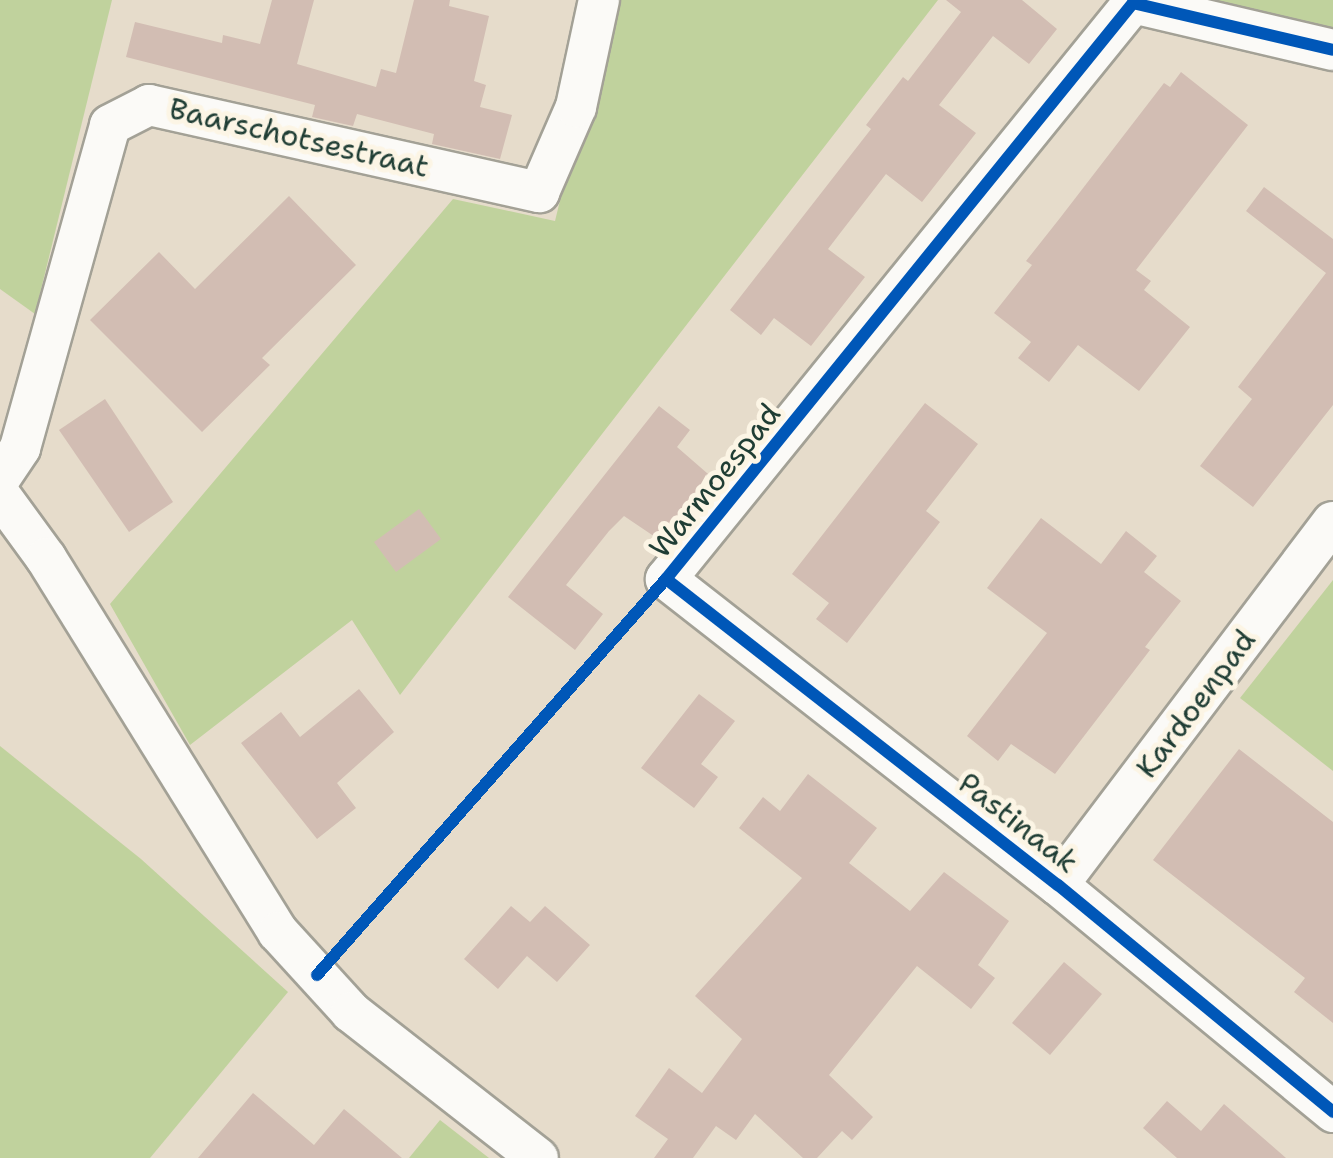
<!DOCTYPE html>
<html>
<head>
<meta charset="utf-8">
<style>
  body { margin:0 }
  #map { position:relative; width:1333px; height:1158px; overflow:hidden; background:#e6dccb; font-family:"Shantell Sans",sans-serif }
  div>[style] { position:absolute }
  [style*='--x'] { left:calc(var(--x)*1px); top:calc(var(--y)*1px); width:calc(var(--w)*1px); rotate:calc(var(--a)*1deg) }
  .green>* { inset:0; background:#c0d29d }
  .building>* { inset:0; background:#d2bdb3 }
  .roads { filter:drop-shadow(2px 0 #a3a196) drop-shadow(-2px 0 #a3a196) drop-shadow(0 2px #a3a196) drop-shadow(0 -2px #a3a196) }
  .minor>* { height:40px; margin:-20px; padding:0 20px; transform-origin:20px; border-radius:20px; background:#fbfaf7 }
  .cycleway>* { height:12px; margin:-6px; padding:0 6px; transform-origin:6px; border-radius:6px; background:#0057b8 }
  span { translate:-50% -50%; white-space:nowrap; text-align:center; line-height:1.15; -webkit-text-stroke:10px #fcf5e5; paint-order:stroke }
  .street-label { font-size:30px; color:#1f3d34 }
</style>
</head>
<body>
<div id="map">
  <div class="green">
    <i style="clip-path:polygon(0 0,112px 0,35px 314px,0 289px)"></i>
    <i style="clip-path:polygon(609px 0,938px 0,400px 695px,352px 620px,190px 745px,110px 604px,453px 199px,555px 221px)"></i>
    <i style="clip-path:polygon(1185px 0,1333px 0,1333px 34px)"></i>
    <i style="clip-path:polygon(1333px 580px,1333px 771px,1240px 698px)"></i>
    <i style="clip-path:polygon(0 746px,141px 859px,288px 992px,150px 1158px,0 1158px)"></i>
    <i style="clip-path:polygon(440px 1120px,489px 1158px,409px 1158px)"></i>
  </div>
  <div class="building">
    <i style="clip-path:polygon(272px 0,314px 0,297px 64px,376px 87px,381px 69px,396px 73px,414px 0,450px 0,449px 6px,489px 16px,474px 81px,486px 85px,480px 107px,512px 115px,500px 159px,432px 144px,434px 134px,357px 114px,353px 126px,312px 117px,315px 105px,126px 57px,135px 22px,222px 43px,223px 35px,260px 44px)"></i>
    <i style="clip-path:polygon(946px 0,1022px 0,1057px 29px,1029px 64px,993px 36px,939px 105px,976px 133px,922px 202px,886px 174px,841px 232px,828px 249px,865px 277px,811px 346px,774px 318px,761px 335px,730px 310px,871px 129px,866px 125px,903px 77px,908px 81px,961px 12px)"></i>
    <i style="clip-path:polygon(1181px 72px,1248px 125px,1136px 270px,1151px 281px,1144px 290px,1190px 327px,1139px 391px,1078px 345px,1049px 382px,1018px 358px,1031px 342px,994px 313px,1032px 265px,1026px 261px,1060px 218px,1164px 83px,1170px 87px)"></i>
    <i style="clip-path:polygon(1264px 187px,1333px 239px,1333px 405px,1253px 507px,1200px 466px,1252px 399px,1238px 387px,1326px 273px,1246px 211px)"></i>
    <i style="clip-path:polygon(289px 196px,356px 265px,262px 358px,270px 365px,202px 432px,90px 320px,159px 252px,195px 289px)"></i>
    <i style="clip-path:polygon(105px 399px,173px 502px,129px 532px,59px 430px)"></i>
    <i style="clip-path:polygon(925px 403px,978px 444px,926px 511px,940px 522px,847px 643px,816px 619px,829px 603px,792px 574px)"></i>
    <i style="clip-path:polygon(659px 406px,690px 430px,677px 447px,715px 480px,664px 543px,624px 516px,609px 531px,566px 585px,603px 614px,575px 650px,508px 597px)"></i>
    <i style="clip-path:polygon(419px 509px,441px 539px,396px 572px,374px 542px)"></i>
    <i style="clip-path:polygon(1041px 518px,1101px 564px,1126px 531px,1157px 556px,1144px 572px,1181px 601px,1145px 647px,1150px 650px,1055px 774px,1011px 744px,998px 761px,967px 736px,1047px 633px,987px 588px)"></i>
    <i style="clip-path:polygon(359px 689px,394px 732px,337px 783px,356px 808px,317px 839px,241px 743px,281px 712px,300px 737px)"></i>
    <i style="clip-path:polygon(699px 694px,735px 721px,701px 764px,718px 777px,694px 808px,641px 768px)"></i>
    <i style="clip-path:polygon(1239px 749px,1333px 822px,1333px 1023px,1294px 992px,1305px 978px,1153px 860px)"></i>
    <i style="clip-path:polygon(808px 774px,877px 828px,849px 863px,910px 911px,944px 872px,1009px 921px,978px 965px,995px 978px,971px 1009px,917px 966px,829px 1075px,873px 1117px,852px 1140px,842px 1131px,817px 1158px,803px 1158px,755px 1114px,736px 1140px,716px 1126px,693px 1158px,654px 1158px,668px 1139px,635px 1116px,669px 1068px,702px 1093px,742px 1039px,695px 996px,802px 878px,739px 828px,763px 797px,780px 811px)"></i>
    <i style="clip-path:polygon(511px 906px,530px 922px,545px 906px,590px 945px,557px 982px,527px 956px,498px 989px,464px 959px)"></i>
    <i style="clip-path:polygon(1064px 962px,1102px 994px,1050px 1055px,1012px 1023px)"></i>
    <i style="clip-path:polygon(253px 1093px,314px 1145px,344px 1109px,402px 1158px,198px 1158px)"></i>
    <i style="clip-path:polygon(1167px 1101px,1201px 1131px,1224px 1104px,1286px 1158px,1177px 1158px,1143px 1128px)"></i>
  </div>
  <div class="roads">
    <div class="minor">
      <i style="--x:1333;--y:50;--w:205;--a:-166.8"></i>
      <i style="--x:1133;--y:3;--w:742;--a:129.03"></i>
      <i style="--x:666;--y:579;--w:497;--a:38"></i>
      <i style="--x:1058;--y:885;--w:357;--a:39.5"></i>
      <i style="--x:0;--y:478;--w:36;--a:-56"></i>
      <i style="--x:20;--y:448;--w:335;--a:-74.4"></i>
      <i style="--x:110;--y:125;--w:44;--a:-27.1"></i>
      <i style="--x:149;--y:105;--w:400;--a:12.6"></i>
      <i style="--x:539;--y:192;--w:93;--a:-66.5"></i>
      <i style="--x:576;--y:107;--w:109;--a:-77.9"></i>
      <i style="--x:0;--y:495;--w:78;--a:53.9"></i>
      <i style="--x:46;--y:558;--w:440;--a:58.2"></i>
      <i style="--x:278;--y:932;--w:108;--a:47.6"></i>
      <i style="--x:351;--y:1012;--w:237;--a:38"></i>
      <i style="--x:1058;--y:885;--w:455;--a:-52.9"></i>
    </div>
  </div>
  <div class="cycleway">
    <i style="--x:666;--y:579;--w:497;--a:38"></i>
    <i style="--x:1058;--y:885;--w:357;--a:39.5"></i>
    <i style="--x:317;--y:975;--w:528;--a:-48.61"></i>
    <i style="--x:666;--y:579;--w:742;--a:-50.97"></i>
    <i style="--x:1133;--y:3;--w:205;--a:13.2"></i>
  </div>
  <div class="street-label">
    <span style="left:299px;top:138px;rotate:13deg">Baarschotsestraat</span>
    <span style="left:715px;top:481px;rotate:-51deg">Warmoespad</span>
    <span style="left:1196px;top:704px;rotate:-53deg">Kardoenpad</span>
    <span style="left:1018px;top:823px;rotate:38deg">Pastinaak</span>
  </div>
</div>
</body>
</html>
